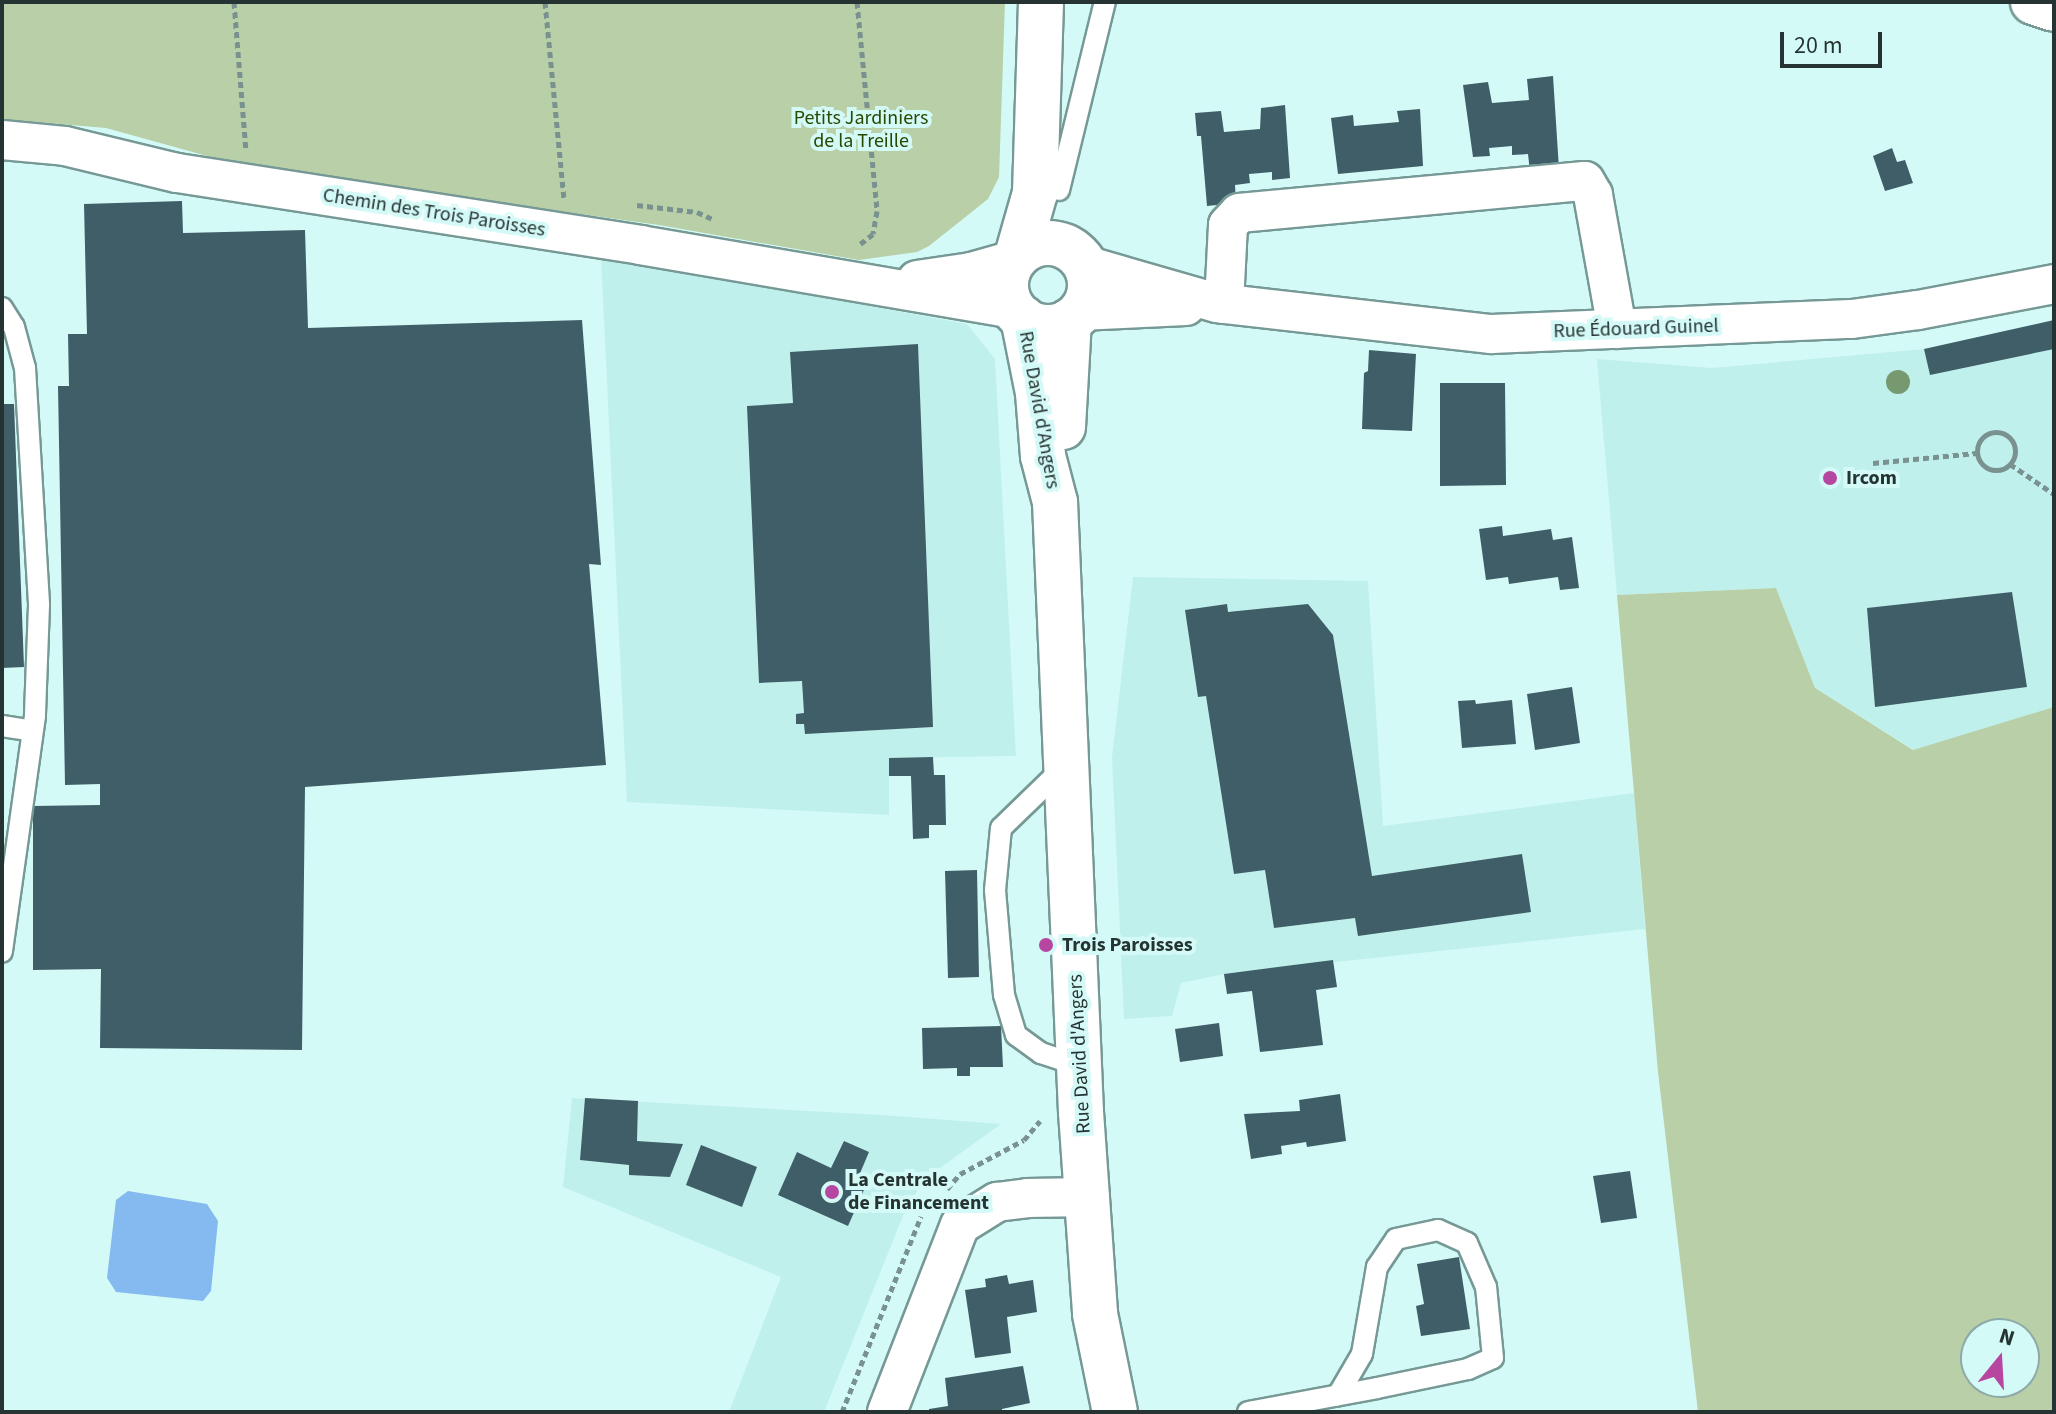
<!DOCTYPE html>
<html>
<head>
<meta charset="utf-8">
<style>
  body { margin:0 }
  #map { position:relative; width:2056px; height:1414px; overflow:hidden; background:#d4faf7; font-family:"Source Sans 3",sans-serif }
  div>[style] { position:absolute }
  [style*='--x'] { left:calc(var(--x)*1px); top:calc(var(--y)*1px); width:calc(var(--w)*1px); rotate:calc(var(--a)*1deg) }
  .built>* { inset:0; background:#c0f0ec }
  .green>* { inset:0; background:#b8cfa7 }
  .water>* { inset:0; background:#84baef }
  .building>* { inset:0; background:#3f5e68 }
  .path>* { height:5px; margin-top:-2.5px; transform-origin:0; background:repeating-linear-gradient(90deg,#799290 0 6px,transparent 0 10px) }
  .path>.ring { margin:-2.5px; padding:0; box-sizing:content-box; background:none; border:5px solid #799290; border-radius:50% }
  .roads { filter:drop-shadow(2px 0 #769996) drop-shadow(-2px 0 #769996) drop-shadow(0 2px #769996) drop-shadow(0 -2px #769996) }
  .lane>* { height:20px; margin:-10px; padding:0 10px; transform-origin:10px; border-radius:10px; background:#fff }
  .street>* { height:38px; margin:-19px; padding:0 19px; transform-origin:19px; border-radius:19px; background:#fff }
  .secondary>* { height:44px; margin:-22px; padding:0 22px; transform-origin:22px; border-radius:22px; background:#fff }
  .secondary>.ring { margin:-22px; padding:0; box-sizing:content-box; background:none; border:44px solid #fff; border-radius:50% }
  .highway>* { height:44px; margin:-22px; padding:0 22px; transform-origin:22px; border-radius:22px; background:#fff }
  .trees>* { width:24px; height:24px; margin:-12px; border-radius:50%; background:#769970 }
  .dots>* { width:22px; height:22px; translate:-50% -50%; box-sizing:border-box; border:4px solid #d4faf7; border-radius:50% }
  span { translate:-50% -50%; white-space:nowrap; text-align:center; line-height:1.15; -webkit-text-stroke:8px #d4faf7; paint-order:stroke }
  .park-label { font-size:20px; color:#294902 }
  .street-label { font-size:20px; color:#253332 }
  .poi-label { font-size:20px; color:#253332; font-weight:700 }
  .left { translate:0 -50%; text-align:left }
  .frame { position:absolute; inset:0; border:4px solid #253332; pointer-events:none }
  .north { position:absolute; left:1960px; top:1318px; width:80px; height:80px; box-sizing:border-box; background:#d4faf7; border:2px solid #8eaaa8; border-radius:50%; rotate:18deg; font-size:22px; font-weight:700; line-height:32px; text-align:center; color:#253332 }
  .north::after { content:''; display:block; margin:auto; width:28px; height:36px; background:#b746a1; clip-path:polygon(50% 0,100% 100%,50% 72%,0 100%) }
  .scale { position:absolute; left:1780px; top:32px; width:102px; height:36px; box-sizing:border-box; border:4px solid #253332; border-top:0; padding-left:10px; font-size:24px; line-height:28px; white-space:nowrap; color:#253332; -webkit-text-stroke:6px #d4faf7; paint-order:stroke }
</style>
</head>
<body>
<div id="map">
  <div class="built">
    <i style="clip-path:polygon(601px 257px,967px 324px,995px 359px,1016px 756px,889px 758px,889px 815px,627px 802px)"></i>
    <i style="clip-path:polygon(2054px 320px,2054px 707px,1914px 750px,1815px 688px,1776px 588px,1617px 595px,1597px 359px,1712px 368px,1924px 349px)"></i>
    <i style="clip-path:polygon(1133px 577px,1368px 581px,1383px 826px,1634px 793px,1645px 929px,1224px 974px,1181px 983px,1172px 1016px,1124px 1019px,1112px 757px)"></i>
    <i style="clip-path:polygon(572px 1098px,882px 1115px,1001px 1124px,926px 1178px,907px 1206px,824px 1412px,729px 1412px,781px 1277px,563px 1187px)"></i>
  </div>
  <div class="green">
    <i style="clip-path:polygon(2px 2px,1005px 2px,999px 177px,988px 199px,929px 246px,917px 252px,859px 260px,659px 225px,459px 197px,371px 190px,261px 171px,106px 128px,2px 119px)"></i>
    <i style="clip-path:polygon(evenodd,1776px 588px,1815px 688px,1913px 750px,2054px 707px,2054px 1412px,1698px 1412px,1658px 1072px,1617px 595px,1776px 588px,1976px 1334px,2024px 1334px,2024px 1382px,1976px 1382px,1976px 1334px)"></i>
  </div>
  <div class="water">
    <i style="clip-path:polygon(128px 1191px,207px 1204px,218px 1221px,211px 1291px,203px 1301px,116px 1292px,107px 1278px,116px 1200px)"></i>
  </div>
  <div class="building">
    <i style="clip-path:polygon(1553px 76px,1559px 169px,1530px 172px,1528px 154px,1512px 155px,1512px 146px,1489px 148px,1490px 156px,1473px 157px,1463px 85px,1488px 82px,1492px 103px,1529px 100px,1527px 79px)"></i>
    <i style="clip-path:polygon(1285px 105px,1290px 178px,1272px 180px,1272px 172px,1249px 174px,1250px 183px,1235px 185px,1236px 203px,1207px 206px,1201px 136px,1197px 136px,1195px 113px,1221px 111px,1224px 132px,1260px 129px,1261px 108px)"></i>
    <i style="clip-path:polygon(1420px 109px,1423px 166px,1338px 174px,1331px 118px,1353px 115px,1354px 126px,1399px 122px,1397px 111px)"></i>
    <i style="clip-path:polygon(1892px 148px,1897px 162px,1905px 160px,1913px 183px,1885px 191px,1873px 156px)"></i>
    <i style="clip-path:polygon(182px 201px,183px 233px,305px 230px,308px 328px,582px 320px,601px 565px,589px 564px,606px 765px,305px 787px,302px 1050px,100px 1048px,101px 969px,33px 970px,33px 806px,100px 805px,100px 784px,65px 785px,58px 386px,69px 386px,68px 334px,87px 334px,84px 204px)"></i>
    <i style="clip-path:polygon(2054px 320px,2054px 349px,1930px 375px,1924px 349px)"></i>
    <i style="clip-path:polygon(918px 344px,933px 727px,805px 734px,804px 724px,796px 724px,796px 714px,804px 713px,802px 681px,759px 683px,747px 406px,793px 403px,790px 352px)"></i>
    <i style="clip-path:polygon(1369px 350px,1416px 354px,1412px 431px,1362px 429px,1364px 373px,1368px 371px)"></i>
    <i style="clip-path:polygon(1440px 383px,1505px 383px,1506px 485px,1440px 486px)"></i>
    <i style="clip-path:polygon(2px 404px,14px 404px,24px 667px,2px 668px)"></i>
    <i style="clip-path:polygon(1502px 526px,1503px 536px,1551px 529px,1553px 540px,1572px 537px,1579px 588px,1560px 590px,1558px 577px,1509px 584px,1508px 577px,1486px 580px,1479px 529px)"></i>
    <i style="clip-path:polygon(2012px 592px,2027px 687px,1875px 707px,1867px 608px)"></i>
    <i style="clip-path:polygon(1227px 604px,1228px 612px,1308px 604px,1333px 635px,1372px 876px,1522px 854px,1531px 912px,1358px 936px,1355px 918px,1274px 928px,1265px 870px,1234px 874px,1206px 696px,1198px 697px,1185px 610px)"></i>
    <i style="clip-path:polygon(1572px 687px,1580px 743px,1535px 750px,1527px 694px)"></i>
    <i style="clip-path:polygon(1475px 700px,1476px 704px,1512px 700px,1516px 744px,1462px 748px,1458px 701px)"></i>
    <i style="clip-path:polygon(933px 757px,934px 775px,945px 775px,946px 825px,929px 825px,929px 838px,913px 839px,911px 776px,889px 776px,889px 758px)"></i>
    <i style="clip-path:polygon(977px 870px,979px 977px,948px 978px,945px 871px)"></i>
    <i style="clip-path:polygon(1333px 960px,1337px 987px,1316px 990px,1323px 1045px,1260px 1052px,1252px 991px,1227px 994px,1224px 974px)"></i>
    <i style="clip-path:polygon(1219px 1023px,1223px 1056px,1180px 1062px,1175px 1029px)"></i>
    <i style="clip-path:polygon(1001px 1026px,1003px 1067px,970px 1067px,970px 1076px,957px 1076px,957px 1068px,923px 1069px,922px 1028px)"></i>
    <i style="clip-path:polygon(1340px 1094px,1346px 1141px,1307px 1147px,1306px 1142px,1281px 1146px,1282px 1154px,1251px 1159px,1244px 1114px,1300px 1111px,1299px 1100px)"></i>
    <i style="clip-path:polygon(585px 1098px,638px 1101px,637px 1141px,683px 1144px,670px 1177px,629px 1175px,629px 1165px,580px 1160px)"></i>
    <i style="clip-path:polygon(844px 1141px,869px 1152px,858px 1178px,867px 1183px,848px 1226px,778px 1195px,797px 1152px,831px 1168px)"></i>
    <i style="clip-path:polygon(701px 1145px,757px 1167px,742px 1207px,686px 1185px)"></i>
    <i style="clip-path:polygon(1630px 1171px,1637px 1218px,1601px 1223px,1593px 1176px)"></i>
    <i style="clip-path:polygon(1459px 1257px,1470px 1329px,1421px 1336px,1416px 1306px,1424px 1304px,1417px 1264px)"></i>
    <i style="clip-path:polygon(1007px 1275px,1009px 1284px,1033px 1280px,1037px 1312px,1007px 1317px,1011px 1353px,975px 1358px,965px 1290px,986px 1287px,985px 1279px)"></i>
    <i style="clip-path:polygon(1023px 1366px,1030px 1403px,1002px 1409px,1002px 1412px,929px 1412px,929px 1409px,948px 1406px,945px 1378px)"></i>
  </div>
  <div class="path">
    <i style="--x:234;--y:2;--w:148;--a:85.4"></i>
    <i style="--x:545;--y:2;--w:199;--a:84.5"></i>
    <i style="--x:857;--y:2;--w:210;--a:84.5"></i>
    <i style="--x:877;--y:211;--w:23;--a:100"></i>
    <i style="--x:873;--y:234;--w:18;--a:142"></i>
    <i style="--x:637;--y:205;--w:60;--a:6.7"></i>
    <i style="--x:697;--y:212;--w:17;--a:24"></i>
    <i class="ring" style="left:1977px;top:432px;width:33px;height:33px"></i>
    <i style="--x:1873;--y:463;--w:104;--a:-5.5"></i>
    <i style="--x:2010;--y:464;--w:53;--a:34.3"></i>
    <i style="--x:947;--y:1189;--w:20;--a:-49"></i>
    <i style="--x:960;--y:1174;--w:72;--a:-28"></i>
    <i style="--x:1024;--y:1140;--w:25;--a:-50"></i>
    <i style="--x:842;--y:1412;--w:211;--a:-68"></i>
  </div>
  <div class="roads">
    <div class="lane">
      <i style="--x:1059;--y:190;--w:194;--a:-76.3"></i>
      <i style="--x:2;--y:308;--w:22;--a:58"></i>
      <i style="--x:14;--y:327;--w:42;--a:75"></i>
      <i style="--x:25;--y:368;--w:237;--a:86.6"></i>
      <i style="--x:39;--y:605;--w:111;--a:92.1"></i>
      <i style="--x:35;--y:716;--w:238;--a:98"></i>
      <i style="--x:2;--y:726;--w:30;--a:9"></i>
      <i style="--x:1063;--y:768;--w:86;--a:135.9"></i>
      <i style="--x:1001;--y:828;--w:62;--a:95.5"></i>
      <i style="--x:995;--y:890;--w:105;--a:85.1"></i>
      <i style="--x:1004;--y:995;--w:42;--a:73.3"></i>
      <i style="--x:1016;--y:1035;--w:31;--a:36"></i>
      <i style="--x:1041;--y:1053;--w:41;--a:18.4"></i>
      <i style="--x:1248;--y:1412;--w:131;--a:-10.5"></i>
      <i style="--x:1377;--y:1388;--w:93;--a:-11.8"></i>
      <i style="--x:1468;--y:1369;--w:27;--a:-24"></i>
      <i style="--x:1493;--y:1358;--w:71;--a:-95.6"></i>
      <i style="--x:1486;--y:1287;--w:48;--a:-113.4"></i>
      <i style="--x:1467;--y:1243;--w:32;--a:-156"></i>
      <i style="--x:1438;--y:1230;--w:43;--a:167.9"></i>
      <i style="--x:1396;--y:1239;--w:34;--a:124"></i>
      <i style="--x:1377;--y:1267;--w:88;--a:99.8"></i>
      <i style="--x:1362;--y:1354;--w:48;--a:120.3"></i>
    </div>
    <div class="street">
      <i style="--x:2;--y:140;--w:63;--a:5.4"></i>
      <i style="--x:65;--y:146;--w:115;--a:13.6"></i>
      <i style="--x:177;--y:173;--w:469;--a:8.8"></i>
      <i style="--x:640;--y:245;--w:378;--a:9.7"></i>
      <i style="--x:1085;--y:265;--w:137;--a:16.1"></i>
      <i style="--x:1217;--y:303;--w:276;--a:6.5"></i>
      <i style="--x:1491;--y:334;--w:361;--a:-2.4"></i>
      <i style="--x:1852;--y:319;--w:67;--a:-7.8"></i>
      <i style="--x:1918;--y:310;--w:138;--a:-10.8"></i>
      <i style="--x:917;--y:280;--w:55;--a:-8.4"></i>
      <i style="--x:971;--y:272;--w:45;--a:-15.6"></i>
      <i style="--x:1224;--y:304;--w:79;--a:-87.1"></i>
      <i style="--x:1228;--y:225;--w:16;--a:-47"></i>
      <i style="--x:1239;--y:213;--w:347;--a:-5.3"></i>
      <i style="--x:1585;--y:181;--w:16;--a:60"></i>
      <i style="--x:1593;--y:195;--w:136;--a:79.8"></i>
      <i style="--x:1080;--y:311;--w:106;--a:-2.7"></i>
      <i style="--x:887;--y:1412;--w:201;--a:-68.7"></i>
      <i style="--x:960;--y:1225;--w:44;--a:-31.9"></i>
      <i style="--x:997;--y:1202;--w:31;--a:-7"></i>
      <i style="--x:1028;--y:1198;--w:62;--a:-0.9"></i>
    </div>
    <div class="secondary">
      <i class="ring" style="left:1006px;top:243px;width:40px;height:40px"></i>
      <i style="--x:1017;--y:256;--w:66;--a:-74.1"></i>
      <i style="--x:1035;--y:193;--w:191;--a:-88.2"></i>
      <i style="--x:1023;--y:318;--w:76;--a:78.7"></i>
      <i style="--x:1038;--y:393;--w:63;--a:85.5"></i>
      <i style="--x:1043;--y:456;--w:48;--a:75.4"></i>
      <i style="--x:1055;--y:502;--w:611;--a:87.56"></i>
      <i style="--x:1081;--y:1112;--w:202;--a:86"></i>
      <i style="--x:1095;--y:1314;--w:100;--a:78.5"></i>
      <i style="--x:1063;--y:427;--w:106;--a:-86.8"></i>
    </div>
    <div class="highway">
      <i style="--x:2033;--y:2;--w:22;--a:18"></i>
    </div>
  </div>
  <div class="trees">
    <i style="left:1898px;top:382px"></i>
  </div>
  <div class="dots">
    <i style="left:1830px;top:478px;background:#b746a1"></i>
    <i style="left:1046px;top:945px;background:#b746a1"></i>
    <i style="left:832px;top:1192px;background:#b746a1"></i>
  </div>
  <div class="park-label">
    <span style="left:861px;top:130px">Petits Jardiniers<br>de la Treille</span>
  </div>
  <div class="street-label">
    <span style="left:434px;top:213px;rotate:9deg">Chemin des Trois Paroisses</span>
    <span style="left:1636px;top:329px;rotate:-2deg">Rue Édouard Guinel</span>
    <span style="left:1039px;top:410px;rotate:80deg">Rue David d'Angers</span>
    <span style="left:1080px;top:1054px;rotate:-93deg">Rue David d'Angers</span>
  </div>
  <div class="poi-label">
    <span class="left" style="left:1846px;top:478px">Ircom</span>
    <span class="left" style="left:1062px;top:945px">Trois Paroisses</span>
    <span class="left" style="left:848px;top:1192px">La Centrale<br>de Financement</span>
  </div>
  <div class="frame"></div>
  <div class="north">N</div>
  <div class="scale">20 m</div>
</div>
</body>
</html>
